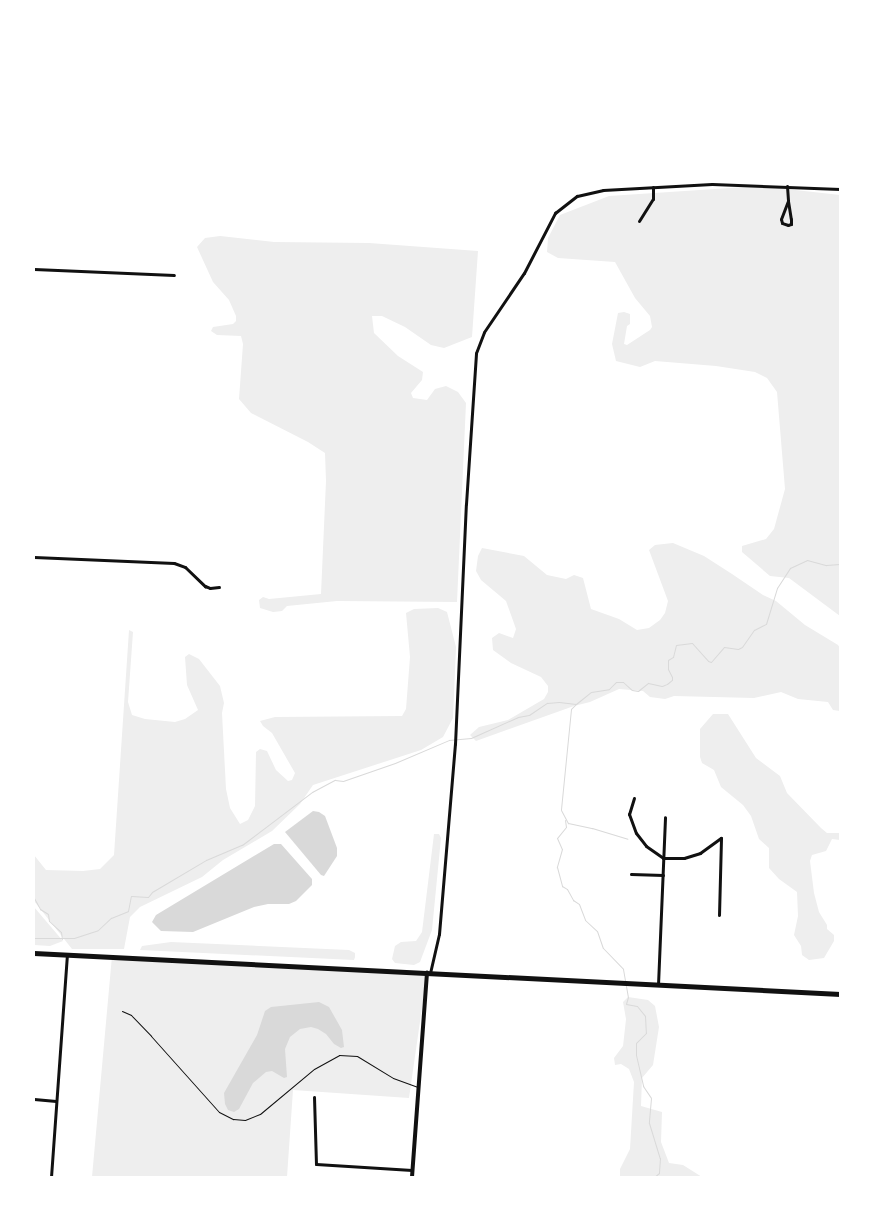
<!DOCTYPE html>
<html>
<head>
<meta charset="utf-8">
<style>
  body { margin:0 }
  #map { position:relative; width:874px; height:1211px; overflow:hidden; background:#fff; font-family:Jost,sans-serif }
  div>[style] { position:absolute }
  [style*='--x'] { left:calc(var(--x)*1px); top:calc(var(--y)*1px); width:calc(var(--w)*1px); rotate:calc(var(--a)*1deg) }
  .green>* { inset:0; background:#eee }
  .water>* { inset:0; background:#d9d9d9 }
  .stream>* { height:1px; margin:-0.5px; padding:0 0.5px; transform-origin:0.5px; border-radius:0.5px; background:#d9d9d9 }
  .service>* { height:1px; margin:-0.5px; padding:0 0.5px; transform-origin:0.5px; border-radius:0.5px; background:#111 }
  .minor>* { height:3px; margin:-1.5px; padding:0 1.5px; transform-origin:1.5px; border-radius:1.5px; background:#111 }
  .tertiary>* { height:4px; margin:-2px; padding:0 2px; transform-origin:2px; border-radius:2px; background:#111 }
  .secondary>* { height:4.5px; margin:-2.25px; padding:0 2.25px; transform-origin:2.25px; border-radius:2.25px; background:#111 }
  span { translate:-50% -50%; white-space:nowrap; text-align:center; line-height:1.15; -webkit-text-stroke:5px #fff; paint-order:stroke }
  .frame { position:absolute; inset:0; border:35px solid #fff; pointer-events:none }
</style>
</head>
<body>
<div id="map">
  <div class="green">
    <i style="clip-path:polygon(760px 186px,840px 195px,840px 616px,789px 578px,770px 576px,742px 552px,742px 546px,766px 539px,774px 529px,785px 489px,777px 392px,767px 378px,755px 372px,716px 366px,655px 361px,640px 367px,616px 361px,612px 344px,618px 313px,624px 312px,630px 314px,630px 324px,627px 326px,624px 344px,627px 345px,650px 330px,652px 327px,650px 316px,635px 298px,615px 262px,558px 258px,547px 252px,548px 238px,560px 215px,609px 196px)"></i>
    <i style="clip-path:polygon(220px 236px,274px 242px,369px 243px,478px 251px,472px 337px,444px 348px,431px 345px,405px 327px,382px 316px,372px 316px,374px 333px,398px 356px,423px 372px,422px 380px,411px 393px,413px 398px,427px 400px,435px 389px,446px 386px,458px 392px,466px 403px,457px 602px,337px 601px,287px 606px,282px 611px,273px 612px,260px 608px,259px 600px,263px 597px,269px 599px,321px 594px,326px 481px,325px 453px,308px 442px,251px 413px,239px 399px,243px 344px,241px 336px,217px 335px,211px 331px,213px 327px,233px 324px,236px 321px,236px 316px,229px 300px,213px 282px,197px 247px,205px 238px)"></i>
    <i style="clip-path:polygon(673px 543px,704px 556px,732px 574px,763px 595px,776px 601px,805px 625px,838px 645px,840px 648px,840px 711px,833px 710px,828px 702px,798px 699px,781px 692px,754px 698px,674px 696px,665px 699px,650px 697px,643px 691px,619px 689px,590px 702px,574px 706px,476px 741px,470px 735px,479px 727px,508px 720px,544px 699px,548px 692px,548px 686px,541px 677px,511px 663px,493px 650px,492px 638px,499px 633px,513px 638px,516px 629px,506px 601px,481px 580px,476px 571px,478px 556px,482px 548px,524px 556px,547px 575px,566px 579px,574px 575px,583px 578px,591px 609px,619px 619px,637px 630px,649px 628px,660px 620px,665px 613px,668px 601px,649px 550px,655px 545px)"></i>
    <i style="clip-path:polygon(438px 608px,447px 612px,456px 647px,453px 718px,443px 737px,421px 750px,313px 785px,300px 804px,272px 831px,223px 860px,202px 877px,140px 907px,130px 917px,124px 949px,72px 949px,34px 901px,34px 855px,46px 870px,83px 871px,100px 869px,114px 855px,129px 630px,133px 632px,128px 702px,132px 715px,145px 719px,175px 722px,185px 719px,198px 710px,187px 685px,185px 657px,189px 654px,199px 659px,220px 686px,224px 703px,222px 713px,226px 789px,230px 808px,240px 824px,248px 820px,255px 806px,256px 752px,260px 749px,267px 751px,276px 770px,288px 781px,292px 780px,295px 773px,272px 733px,263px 726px,260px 721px,275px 717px,402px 716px,406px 709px,410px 657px,406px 613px,414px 609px)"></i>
    <i style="clip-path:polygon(713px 714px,728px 714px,756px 758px,780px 776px,787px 793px,821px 828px,827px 833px,840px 833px,840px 840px,832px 839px,826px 851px,812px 855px,810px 861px,814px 893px,819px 912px,827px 925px,827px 929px,834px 935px,834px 941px,824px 958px,809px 960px,802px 955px,801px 946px,794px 935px,798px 916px,797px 892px,779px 879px,769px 868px,769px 848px,759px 839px,751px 816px,743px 805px,721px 787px,714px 770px,702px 763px,700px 757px,700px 729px)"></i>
    <i style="clip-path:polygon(434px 834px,439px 834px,441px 838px,432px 930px,420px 962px,414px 965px,395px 963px,392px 959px,395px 946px,401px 942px,416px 941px,422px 932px)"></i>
    <i style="clip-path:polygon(34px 907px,63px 941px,50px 946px,34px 945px)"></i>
    <i style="clip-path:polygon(171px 942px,349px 950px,355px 953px,355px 957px,354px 960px,140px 950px,142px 946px)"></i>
    <i style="clip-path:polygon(112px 956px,427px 973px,409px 1098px,293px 1090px,287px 1177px,92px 1177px)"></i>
    <i style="clip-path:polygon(628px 997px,648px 1000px,655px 1006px,659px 1027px,653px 1065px,642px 1078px,641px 1106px,662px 1112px,661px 1142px,669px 1163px,683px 1165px,702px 1177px,620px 1177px,620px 1169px,630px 1149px,634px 1082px,629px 1069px,621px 1064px,615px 1065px,614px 1058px,623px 1046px,626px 1019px,623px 1002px)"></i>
  </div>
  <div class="water">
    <i style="clip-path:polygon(313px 811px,319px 812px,325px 816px,337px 848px,337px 856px,324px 876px,321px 875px,285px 832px)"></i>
    <i style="clip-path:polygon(274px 844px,281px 844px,312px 879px,312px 885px,296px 901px,289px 904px,268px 904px,254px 907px,193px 932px,161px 931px,152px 922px,156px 915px)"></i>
    <i style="clip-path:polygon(319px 1002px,329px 1007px,342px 1030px,344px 1047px,341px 1048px,334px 1044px,326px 1034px,318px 1029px,311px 1027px,300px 1029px,290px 1037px,285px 1049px,287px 1077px,284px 1078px,272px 1071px,266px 1072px,253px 1083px,239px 1109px,234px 1112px,228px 1110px,225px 1104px,224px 1093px,257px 1035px,265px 1011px,271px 1007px)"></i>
  </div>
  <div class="stream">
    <i style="--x:576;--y:704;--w:7;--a:135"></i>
    <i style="--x:571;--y:709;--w:101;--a:95.7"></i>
    <i style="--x:561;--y:810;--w:15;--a:62"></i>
    <i style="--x:568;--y:823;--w:25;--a:12"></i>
    <i style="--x:592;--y:828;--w:37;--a:17"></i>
    <i style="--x:565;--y:820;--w:7;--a:82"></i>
    <i style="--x:566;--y:827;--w:14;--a:129"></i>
    <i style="--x:557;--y:838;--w:12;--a:66"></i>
    <i style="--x:562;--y:849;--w:19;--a:106"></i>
    <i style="--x:557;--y:867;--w:20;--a:75"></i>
    <i style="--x:562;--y:886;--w:6;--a:31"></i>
    <i style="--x:567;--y:889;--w:13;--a:61"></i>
    <i style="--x:573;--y:900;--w:7;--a:34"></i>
    <i style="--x:579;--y:904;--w:17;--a:69"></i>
    <i style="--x:585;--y:920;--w:16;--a:43"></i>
    <i style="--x:597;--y:931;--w:18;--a:71"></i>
    <i style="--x:603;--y:948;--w:29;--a:46"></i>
    <i style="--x:623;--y:969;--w:28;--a:80"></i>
    <i style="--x:628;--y:997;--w:7;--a:106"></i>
    <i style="--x:626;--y:1004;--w:11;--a:10"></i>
    <i style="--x:637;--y:1006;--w:13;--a:51"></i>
    <i style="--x:645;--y:1016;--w:17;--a:87"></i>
    <i style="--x:646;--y:1033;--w:14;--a:135"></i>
    <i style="--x:636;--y:1043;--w:12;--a:90"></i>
    <i style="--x:636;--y:1055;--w:32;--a:77"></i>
    <i style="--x:643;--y:1086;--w:14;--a:56"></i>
    <i style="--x:651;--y:1098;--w:25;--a:95"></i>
    <i style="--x:649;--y:1123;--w:37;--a:73"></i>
    <i style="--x:660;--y:1158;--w:15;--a:94"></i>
    <i style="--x:659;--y:1173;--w:6;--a:141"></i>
    <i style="--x:34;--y:898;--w:13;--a:61"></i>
    <i style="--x:40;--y:909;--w:9;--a:32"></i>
    <i style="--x:48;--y:914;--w:7;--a:82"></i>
    <i style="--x:49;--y:921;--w:16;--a:43"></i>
    <i style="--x:61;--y:932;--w:7;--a:82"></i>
    <i style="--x:34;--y:938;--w:40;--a:0"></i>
    <i style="--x:74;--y:938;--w:25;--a:-18"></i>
    <i style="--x:98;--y:930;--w:18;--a:-43"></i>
    <i style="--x:111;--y:918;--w:18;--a:-22"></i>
    <i style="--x:128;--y:911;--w:15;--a:-79"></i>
    <i style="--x:131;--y:896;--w:17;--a:3"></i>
    <i style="--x:148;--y:897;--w:6;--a:-51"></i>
    <i style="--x:152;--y:892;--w:63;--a:-30.7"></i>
    <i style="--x:206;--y:860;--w:39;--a:-23"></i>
    <i style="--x:242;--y:845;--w:88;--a:-37.1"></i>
    <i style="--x:312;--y:792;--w:26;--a:-28"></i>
    <i style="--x:335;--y:780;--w:8;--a:7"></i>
    <i style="--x:343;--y:781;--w:55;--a:-19.1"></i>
    <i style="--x:395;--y:763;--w:59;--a:-23.1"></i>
    <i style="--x:449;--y:740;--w:22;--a:-5"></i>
    <i style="--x:471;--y:738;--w:51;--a:-24.1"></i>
    <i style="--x:518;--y:717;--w:11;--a:-10"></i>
    <i style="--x:529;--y:715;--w:22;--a:-34"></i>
    <i style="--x:547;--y:703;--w:12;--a:-5"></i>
    <i style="--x:559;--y:702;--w:17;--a:7"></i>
    <i style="--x:576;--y:704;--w:19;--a:-39"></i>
    <i style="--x:591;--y:692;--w:18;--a:-9"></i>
    <i style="--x:609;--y:689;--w:10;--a:-45"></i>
    <i style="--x:616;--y:682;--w:7;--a:0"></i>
    <i style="--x:623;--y:682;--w:12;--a:42"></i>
    <i style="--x:632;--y:690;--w:6;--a:9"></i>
    <i style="--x:638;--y:691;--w:13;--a:-39"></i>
    <i style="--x:648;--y:683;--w:14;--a:12"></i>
    <i style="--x:662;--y:686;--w:5;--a:-22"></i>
    <i style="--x:667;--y:684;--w:6;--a:-39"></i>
    <i style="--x:672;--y:680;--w:3;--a:-90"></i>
    <i style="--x:672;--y:677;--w:9;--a:-117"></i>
    <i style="--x:668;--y:669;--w:9;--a:-90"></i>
    <i style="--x:668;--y:660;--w:6;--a:-31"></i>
    <i style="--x:673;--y:657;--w:12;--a:-76"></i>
    <i style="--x:676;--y:645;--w:16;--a:-7"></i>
    <i style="--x:692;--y:643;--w:24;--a:48"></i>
    <i style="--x:708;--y:661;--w:3;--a:18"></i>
    <i style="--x:711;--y:662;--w:20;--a:-49"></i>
    <i style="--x:724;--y:647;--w:14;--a:8"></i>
    <i style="--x:738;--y:649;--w:4;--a:-27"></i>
    <i style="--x:742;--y:647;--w:21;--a:-55"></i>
    <i style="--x:754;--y:630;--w:13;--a:-27"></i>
    <i style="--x:766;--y:624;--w:38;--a:-73"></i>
    <i style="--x:777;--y:588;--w:24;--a:-57"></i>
    <i style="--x:790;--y:568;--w:19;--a:-25"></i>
    <i style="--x:807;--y:560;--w:20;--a:15"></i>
    <i style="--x:826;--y:565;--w:14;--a:-4"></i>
  </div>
  <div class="service">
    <i style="--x:122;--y:1011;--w:10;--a:24"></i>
    <i style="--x:131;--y:1015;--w:29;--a:46"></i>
    <i style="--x:151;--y:1036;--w:102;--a:48.2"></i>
    <i style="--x:219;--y:1112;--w:16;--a:27"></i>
    <i style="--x:233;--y:1119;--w:12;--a:5"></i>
    <i style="--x:245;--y:1120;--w:16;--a:-22"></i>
    <i style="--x:260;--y:1114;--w:70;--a:-39.8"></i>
    <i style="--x:314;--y:1069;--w:29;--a:-29"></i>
    <i style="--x:339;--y:1055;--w:18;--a:3"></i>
    <i style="--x:357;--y:1056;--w:42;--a:31.4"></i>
    <i style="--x:393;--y:1078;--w:27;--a:20"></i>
  </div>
  <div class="minor">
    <i style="--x:787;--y:186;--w:15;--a:86"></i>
    <i style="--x:788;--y:201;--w:18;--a:81"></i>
    <i style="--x:791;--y:219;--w:5;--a:90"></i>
    <i style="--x:791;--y:224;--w:3;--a:162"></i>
    <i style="--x:788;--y:225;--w:6;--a:-162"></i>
    <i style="--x:782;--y:223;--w:4;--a:-104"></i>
    <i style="--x:781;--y:219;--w:19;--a:-69"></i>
    <i style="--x:639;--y:221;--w:26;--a:-58"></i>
    <i style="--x:653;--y:199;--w:12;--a:-90"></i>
    <i style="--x:34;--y:269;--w:140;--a:2.5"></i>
    <i style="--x:34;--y:557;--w:140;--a:2.5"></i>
    <i style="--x:174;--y:563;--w:12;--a:20"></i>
    <i style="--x:185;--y:567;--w:28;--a:44"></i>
    <i style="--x:205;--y:586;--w:5;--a:22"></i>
    <i style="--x:210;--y:588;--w:9;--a:-6"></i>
    <i style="--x:634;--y:798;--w:17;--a:107"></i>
    <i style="--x:629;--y:814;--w:20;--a:70"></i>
    <i style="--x:636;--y:833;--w:16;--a:52"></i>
    <i style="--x:646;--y:846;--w:21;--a:35"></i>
    <i style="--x:663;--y:858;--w:21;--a:0"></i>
    <i style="--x:684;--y:858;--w:17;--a:-17"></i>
    <i style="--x:700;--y:853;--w:26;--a:-36"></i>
    <i style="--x:631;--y:874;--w:32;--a:2"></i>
    <i style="--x:719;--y:915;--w:77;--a:-88.5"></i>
    <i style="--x:430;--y:973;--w:40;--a:-77"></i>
    <i style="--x:439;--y:934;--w:191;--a:-85.2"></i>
    <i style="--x:455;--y:744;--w:240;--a:-87.4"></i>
    <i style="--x:466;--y:504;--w:151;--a:-86.2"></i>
    <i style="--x:476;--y:353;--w:22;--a:-69"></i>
    <i style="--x:484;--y:332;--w:71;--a:-55.9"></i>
    <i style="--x:524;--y:273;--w:68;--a:-62.7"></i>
    <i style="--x:555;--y:213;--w:28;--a:-38"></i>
    <i style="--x:577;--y:196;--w:27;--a:-13"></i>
    <i style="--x:603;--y:190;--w:109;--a:-3.2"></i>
    <i style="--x:712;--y:184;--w:128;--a:2.2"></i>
    <i style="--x:658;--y:985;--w:168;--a:-87.6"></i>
    <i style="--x:314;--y:1097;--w:67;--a:88.3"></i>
    <i style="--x:316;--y:1164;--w:96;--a:3.6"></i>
    <i style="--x:34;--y:1099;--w:22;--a:5"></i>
    <i style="--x:51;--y:1177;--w:223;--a:-85.9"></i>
  </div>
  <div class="tertiary">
    <i style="--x:412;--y:1177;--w:205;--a:-85.8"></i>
  </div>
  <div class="secondary">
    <i style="--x:34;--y:953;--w:807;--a:2.91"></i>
  </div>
  <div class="frame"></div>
</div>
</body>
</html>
